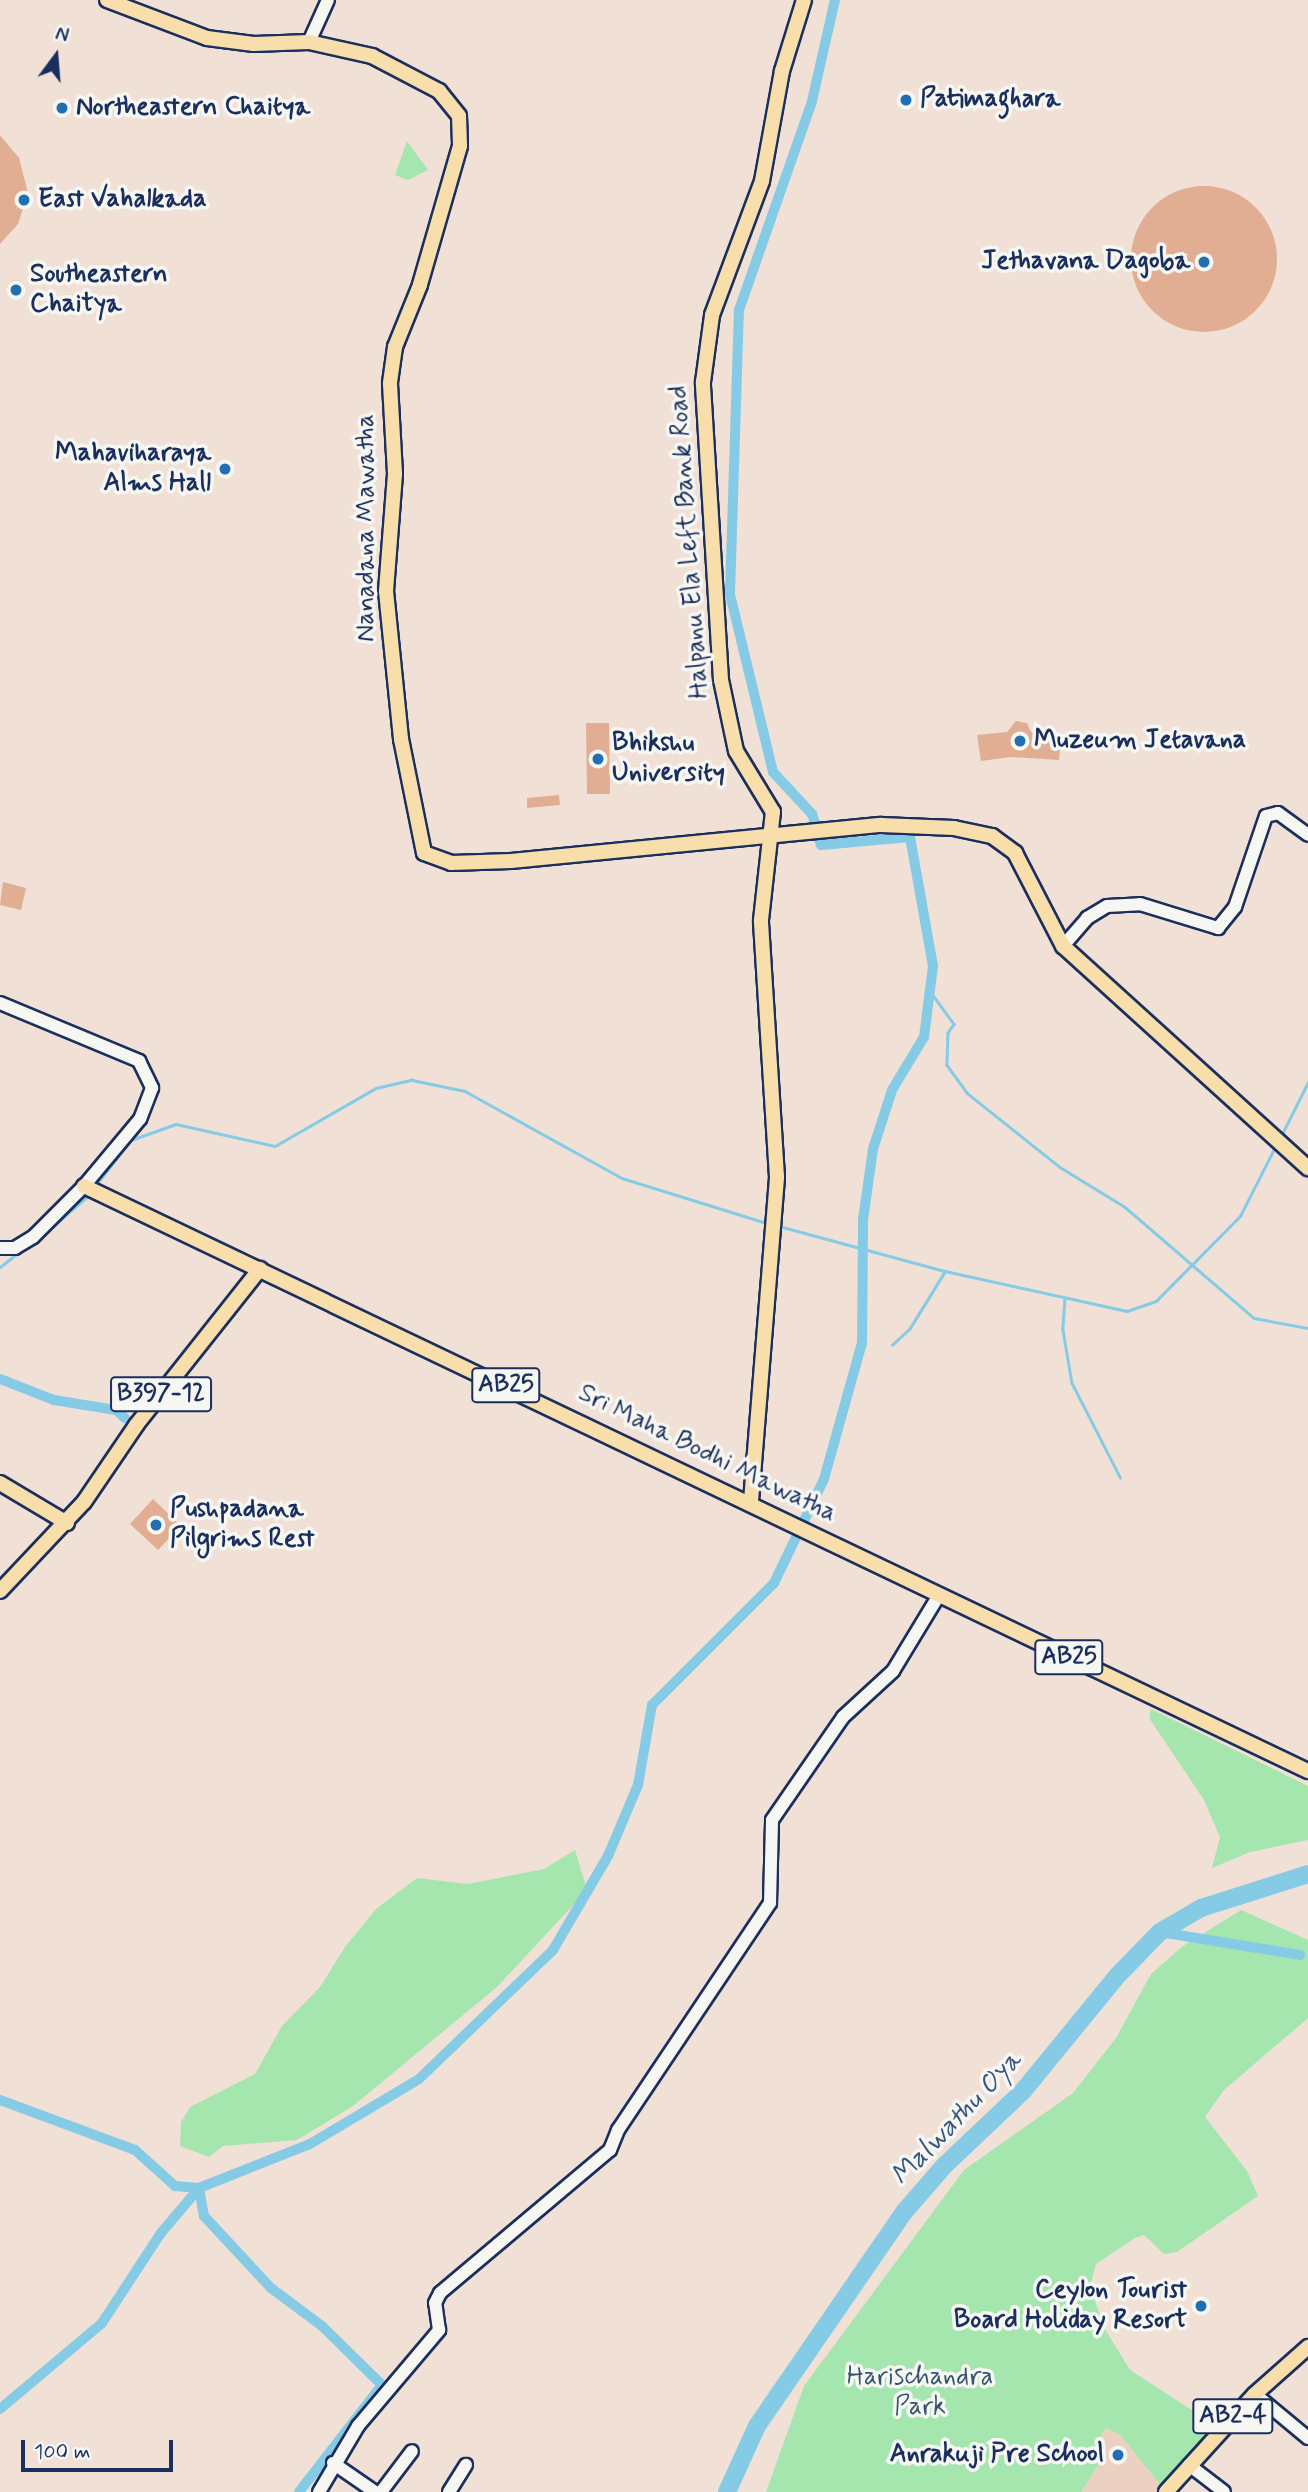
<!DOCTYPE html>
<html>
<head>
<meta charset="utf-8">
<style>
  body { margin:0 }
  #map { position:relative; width:1308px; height:2492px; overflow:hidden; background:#f0e0d6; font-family:Mynerve,sans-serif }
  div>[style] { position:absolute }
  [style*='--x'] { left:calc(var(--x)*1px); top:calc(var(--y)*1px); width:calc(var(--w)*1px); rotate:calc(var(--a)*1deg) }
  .built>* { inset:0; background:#ecd1c2 }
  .green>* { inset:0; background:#a5e6af }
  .stream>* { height:2.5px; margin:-1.25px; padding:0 1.25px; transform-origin:1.25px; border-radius:1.25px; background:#85cbe6 }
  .canal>* { height:10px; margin:-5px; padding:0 5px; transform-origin:5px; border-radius:5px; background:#85cbe6 }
  .river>* { height:18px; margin:-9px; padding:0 9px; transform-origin:9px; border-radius:9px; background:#85cbe6 }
  .building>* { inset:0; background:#e1ae94 }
  .round { border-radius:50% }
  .roads { filter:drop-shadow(2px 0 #1b2f5e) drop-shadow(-2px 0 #1b2f5e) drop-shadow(0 2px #1b2f5e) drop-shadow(0 -2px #1b2f5e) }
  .minor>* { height:12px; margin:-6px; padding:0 6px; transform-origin:6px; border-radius:6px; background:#f6f6f2 }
  .major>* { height:14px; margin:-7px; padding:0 7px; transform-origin:7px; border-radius:7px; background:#f8deab }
  .dots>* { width:19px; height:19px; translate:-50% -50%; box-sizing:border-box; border:4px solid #f6f6f2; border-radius:50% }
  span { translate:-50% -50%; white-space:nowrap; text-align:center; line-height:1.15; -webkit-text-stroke:7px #f6f6f2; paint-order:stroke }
  .shield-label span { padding:2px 5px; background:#f6f6f2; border:2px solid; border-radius:5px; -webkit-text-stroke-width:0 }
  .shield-label { font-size:24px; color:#1b2f5e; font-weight:700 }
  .poi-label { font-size:26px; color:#1b2f5e; font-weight:700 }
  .left { translate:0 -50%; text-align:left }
  .right { translate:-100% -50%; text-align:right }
  .street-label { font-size:26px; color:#1b2f5e }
  .park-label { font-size:26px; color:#37546e }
  .water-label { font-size:28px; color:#365680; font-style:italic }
  .north { position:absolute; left:21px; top:21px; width:70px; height:70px; -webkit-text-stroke:5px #f6f6f2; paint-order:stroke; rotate:16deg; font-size:19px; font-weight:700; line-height:28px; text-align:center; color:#1b2f5e }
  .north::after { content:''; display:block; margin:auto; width:24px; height:32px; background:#1b2f5e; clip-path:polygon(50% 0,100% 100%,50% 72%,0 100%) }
  .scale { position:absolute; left:21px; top:2440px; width:152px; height:32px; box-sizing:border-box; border:4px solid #1b2f5e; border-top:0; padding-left:9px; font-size:21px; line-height:24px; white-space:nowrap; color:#1b2f5e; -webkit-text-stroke:5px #f6f6f2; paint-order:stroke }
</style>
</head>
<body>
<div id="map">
  <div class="built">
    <i style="clip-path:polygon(1106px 2428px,1120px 2435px,1162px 2487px,1158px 2492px,1081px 2492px,1101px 2461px,1096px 2442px)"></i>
  </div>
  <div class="green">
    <i style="clip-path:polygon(407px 141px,428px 170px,408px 180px,395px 175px)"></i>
    <i style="clip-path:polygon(1151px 1709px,1308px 1786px,1308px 1840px,1250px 1852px,1212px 1868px,1220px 1837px,1204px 1800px,1149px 1718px)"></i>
    <i style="clip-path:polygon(575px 1850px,587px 1890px,497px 1987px,353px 2106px,297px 2140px,223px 2146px,209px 2157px,180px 2146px,181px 2122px,190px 2107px,255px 2074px,282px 2026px,320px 1987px,345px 1947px,376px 1909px,417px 1878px,468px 1884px,544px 1869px)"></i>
    <i style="clip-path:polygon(1241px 1910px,1308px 1940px,1308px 2018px,1224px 2090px,1205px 2117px,1247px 2171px,1258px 2196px,1177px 2252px,1164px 2254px,1144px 2235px,1135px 2238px,1096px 2264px,1090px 2287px,1105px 2329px,1130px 2370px,1215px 2425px,1162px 2487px,1120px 2435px,1106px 2428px,1096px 2442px,1101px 2461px,1081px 2492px,766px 2492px,804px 2386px,964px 2170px,1073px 2093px,1116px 2038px,1151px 1974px,1183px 1946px)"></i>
  </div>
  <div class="stream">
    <i style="--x:930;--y:991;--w:41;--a:54"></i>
    <i style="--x:954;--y:1024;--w:11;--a:124"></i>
    <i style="--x:948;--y:1033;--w:32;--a:92"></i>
    <i style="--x:947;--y:1065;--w:34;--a:54"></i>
    <i style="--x:967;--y:1093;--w:119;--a:38.5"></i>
    <i style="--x:1060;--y:1167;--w:76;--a:31.6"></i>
    <i style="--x:1125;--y:1207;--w:170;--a:40.7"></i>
    <i style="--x:1254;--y:1318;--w:55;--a:10.5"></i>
    <i style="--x:1281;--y:1136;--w:60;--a:-63.4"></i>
    <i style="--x:95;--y:1186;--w:58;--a:-52"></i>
    <i style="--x:131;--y:1140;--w:48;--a:-19.6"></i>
    <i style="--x:176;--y:1124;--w:101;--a:12.5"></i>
    <i style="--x:275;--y:1146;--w:116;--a:-29.9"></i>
    <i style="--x:376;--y:1088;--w:37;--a:-13"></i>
    <i style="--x:412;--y:1080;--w:54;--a:11.7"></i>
    <i style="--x:465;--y:1091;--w:179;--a:29"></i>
    <i style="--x:622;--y:1178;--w:155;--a:17.3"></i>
    <i style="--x:779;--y:1226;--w:172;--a:15.2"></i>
    <i style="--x:945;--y:1271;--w:186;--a:12.4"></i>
    <i style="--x:1127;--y:1311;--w:31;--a:-19"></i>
    <i style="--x:1156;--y:1301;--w:120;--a:-45.3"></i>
    <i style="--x:1240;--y:1216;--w:80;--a:-63.1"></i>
    <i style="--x:44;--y:1234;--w:60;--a:-40.9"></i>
    <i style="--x:0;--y:1267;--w:28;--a:-38"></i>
    <i style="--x:1065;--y:1298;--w:32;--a:94"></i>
    <i style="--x:1063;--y:1330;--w:54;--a:80.4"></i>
    <i style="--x:1072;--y:1383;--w:106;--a:62.9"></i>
    <i style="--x:892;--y:1345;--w:25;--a:-43"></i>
    <i style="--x:910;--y:1328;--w:67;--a:-58.4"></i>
  </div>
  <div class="canal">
    <i style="--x:0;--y:1379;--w:58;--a:21.3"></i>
    <i style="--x:54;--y:1400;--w:63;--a:9.2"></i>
    <i style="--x:116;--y:1410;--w:12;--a:42"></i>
    <i style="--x:1160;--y:1932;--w:142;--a:9.3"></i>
    <i style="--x:0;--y:2100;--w:144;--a:20.3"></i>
    <i style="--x:135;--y:2150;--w:54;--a:42"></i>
    <i style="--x:175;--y:2186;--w:24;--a:5"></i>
    <i style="--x:199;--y:2188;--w:28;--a:80"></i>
    <i style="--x:204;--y:2216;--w:98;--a:47.1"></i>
    <i style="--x:271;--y:2288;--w:64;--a:36.7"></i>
    <i style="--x:322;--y:2326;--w:84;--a:44.5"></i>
    <i style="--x:382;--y:2385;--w:135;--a:127.8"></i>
    <i style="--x:0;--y:2409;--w:133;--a:-40.1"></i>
    <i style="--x:102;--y:2323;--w:108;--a:-56.8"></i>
    <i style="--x:161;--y:2233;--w:59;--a:-49.8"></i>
    <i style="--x:199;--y:2188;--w:119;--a:-21.6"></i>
    <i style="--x:310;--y:2144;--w:127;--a:-30.8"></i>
    <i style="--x:419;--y:2079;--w:186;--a:-43.9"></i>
    <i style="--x:553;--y:1950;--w:109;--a:-59.7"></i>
    <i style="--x:608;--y:1856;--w:77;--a:-67.1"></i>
    <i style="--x:638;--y:1785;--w:81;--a:-80.1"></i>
    <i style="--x:652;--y:1705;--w:173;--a:-45"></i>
    <i style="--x:774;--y:1583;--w:115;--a:-64.3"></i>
    <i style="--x:824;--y:1479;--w:141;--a:-74.4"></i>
    <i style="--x:862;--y:1343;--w:123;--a:-89.5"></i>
    <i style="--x:863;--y:1220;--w:72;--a:-82"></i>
    <i style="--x:873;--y:1149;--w:62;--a:-72.1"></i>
    <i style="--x:892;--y:1090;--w:62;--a:-58.9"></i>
    <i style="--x:924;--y:1037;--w:72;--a:-82.8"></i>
    <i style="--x:933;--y:966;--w:131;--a:-100.1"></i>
    <i style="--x:910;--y:837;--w:89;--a:174.9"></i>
    <i style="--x:821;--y:845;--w:32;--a:-106"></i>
    <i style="--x:812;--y:814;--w:57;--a:-132.9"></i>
    <i style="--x:773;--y:772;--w:183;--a:-103.6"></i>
    <i style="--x:730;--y:594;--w:284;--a:-88.2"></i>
    <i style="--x:739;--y:310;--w:221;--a:-70.7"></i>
    <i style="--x:812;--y:101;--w:104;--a:-77.2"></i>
  </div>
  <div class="river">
    <i style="--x:727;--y:2492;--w:72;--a:-65.6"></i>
    <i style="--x:757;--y:2426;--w:261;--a:-55.5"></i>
    <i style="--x:905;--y:2211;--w:60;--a:-49.1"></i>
    <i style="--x:944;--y:2166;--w:109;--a:-43.5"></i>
    <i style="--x:1023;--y:2091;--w:150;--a:-50.7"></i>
    <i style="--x:1118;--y:1975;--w:60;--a:-45.7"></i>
    <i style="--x:1160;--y:1932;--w:48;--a:-30.3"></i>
    <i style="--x:1201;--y:1908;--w:112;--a:-17.6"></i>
  </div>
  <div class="building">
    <i class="round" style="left:54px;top:99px;width:16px;height:16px"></i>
    <i style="clip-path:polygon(0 135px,19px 158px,28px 193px,18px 224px,0 244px)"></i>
    <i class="round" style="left:1131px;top:186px;width:146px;height:146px"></i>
    <i class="round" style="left:7px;top:280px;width:18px;height:18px"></i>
    <i style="clip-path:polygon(1016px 721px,1027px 723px,1031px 732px,1062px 734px,1059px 760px,1011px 757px,981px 761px,977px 735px,1007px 732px)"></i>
    <i style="clip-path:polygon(586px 723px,609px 723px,610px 794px,587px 794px)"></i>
    <i style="clip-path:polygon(559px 795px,560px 805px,527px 808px,527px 798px)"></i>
    <i style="clip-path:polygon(3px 882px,26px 888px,21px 910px,0 905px)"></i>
    <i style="clip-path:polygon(153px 1499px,181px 1526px,158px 1550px,130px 1524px)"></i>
  </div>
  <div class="roads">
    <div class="minor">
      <i style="--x:309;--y:42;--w:46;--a:-65.7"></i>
      <i style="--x:1063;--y:946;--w:37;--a:-49"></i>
      <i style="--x:1087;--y:918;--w:23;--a:-31"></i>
      <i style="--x:1107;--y:906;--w:33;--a:-3"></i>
      <i style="--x:1140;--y:904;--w:82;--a:17.1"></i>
      <i style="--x:1218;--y:928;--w:27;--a:-51"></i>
      <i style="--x:1235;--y:907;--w:96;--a:-71.2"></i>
      <i style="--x:1266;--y:816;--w:12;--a:-14"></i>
      <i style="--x:1278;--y:813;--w:37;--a:36"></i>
      <i style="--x:0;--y:1003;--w:151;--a:22.6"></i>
      <i style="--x:139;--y:1061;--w:30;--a:64"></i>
      <i style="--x:152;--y:1088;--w:33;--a:111"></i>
      <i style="--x:140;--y:1119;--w:87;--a:129.9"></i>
      <i style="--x:84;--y:1186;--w:72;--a:135"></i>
      <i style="--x:33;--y:1237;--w:21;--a:149"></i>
      <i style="--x:15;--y:1248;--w:15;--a:180"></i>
      <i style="--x:1255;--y:2394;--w:69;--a:39.7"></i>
      <i style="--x:333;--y:2463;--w:51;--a:34.6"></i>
      <i style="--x:1189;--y:2465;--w:44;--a:37.6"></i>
      <i style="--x:319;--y:2492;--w:77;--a:-59.4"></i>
      <i style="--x:358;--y:2426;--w:126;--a:-49.8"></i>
      <i style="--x:439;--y:2330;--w:27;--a:-98"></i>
      <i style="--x:435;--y:2303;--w:11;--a:-63"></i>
      <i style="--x:440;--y:2293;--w:222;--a:-40.1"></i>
      <i style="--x:610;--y:2150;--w:22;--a:-68"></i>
      <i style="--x:618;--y:2130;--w:273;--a:-56.2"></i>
      <i style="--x:770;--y:1903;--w:83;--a:-88.6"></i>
      <i style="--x:772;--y:1820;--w:125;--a:-55.4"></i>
      <i style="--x:843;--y:1717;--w:68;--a:-42.6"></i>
      <i style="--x:893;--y:1671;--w:89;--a:-58.8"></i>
      <i style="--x:381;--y:2492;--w:51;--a:-52.9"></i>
      <i style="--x:449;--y:2492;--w:32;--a:-58"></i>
    </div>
    <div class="major">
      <i style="--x:107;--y:0;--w:107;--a:20.8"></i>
      <i style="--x:207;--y:38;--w:47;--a:7.3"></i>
      <i style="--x:254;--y:44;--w:55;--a:-2.1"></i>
      <i style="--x:309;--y:42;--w:65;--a:12.5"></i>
      <i style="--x:372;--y:56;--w:76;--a:27.6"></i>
      <i style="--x:439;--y:91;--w:32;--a:51"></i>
      <i style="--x:459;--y:116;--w:30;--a:88"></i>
      <i style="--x:460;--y:146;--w:145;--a:106.1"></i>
      <i style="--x:420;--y:285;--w:67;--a:112"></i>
      <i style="--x:395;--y:347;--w:37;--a:98"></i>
      <i style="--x:390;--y:384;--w:90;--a:86.8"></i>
      <i style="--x:395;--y:474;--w:117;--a:94.4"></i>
      <i style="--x:386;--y:591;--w:149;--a:84.2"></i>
      <i style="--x:401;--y:739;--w:116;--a:78.6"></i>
      <i style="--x:424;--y:853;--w:29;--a:20"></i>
      <i style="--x:451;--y:863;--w:60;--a:-1.9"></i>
      <i style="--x:511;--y:861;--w:372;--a:-5.6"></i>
      <i style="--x:881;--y:825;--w:73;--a:2.4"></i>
      <i style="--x:954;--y:828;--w:39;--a:12"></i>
      <i style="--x:992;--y:836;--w:29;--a:36"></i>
      <i style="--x:1015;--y:853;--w:105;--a:62.7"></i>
      <i style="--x:1063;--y:946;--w:331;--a:42.2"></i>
      <i style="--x:84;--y:1186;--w:1357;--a:25.55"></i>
      <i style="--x:0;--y:1483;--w:78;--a:30.8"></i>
      <i style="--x:751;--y:1501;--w:325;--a:-85.4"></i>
      <i style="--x:777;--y:1177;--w:257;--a:-93.6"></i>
      <i style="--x:761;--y:920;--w:109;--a:-83.7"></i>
      <i style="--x:773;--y:812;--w:71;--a:-121.2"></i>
      <i style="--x:736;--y:751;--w:73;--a:-101.9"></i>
      <i style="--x:721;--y:680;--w:299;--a:-93.5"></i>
      <i style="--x:703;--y:382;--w:68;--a:-82.3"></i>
      <i style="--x:712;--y:315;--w:143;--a:-69.5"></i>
      <i style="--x:762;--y:181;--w:112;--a:-79.7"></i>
      <i style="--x:782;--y:71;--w:74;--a:-72.8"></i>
      <i style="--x:0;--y:1591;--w:122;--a:-46.7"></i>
      <i style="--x:84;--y:1502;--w:94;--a:-55.8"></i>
      <i style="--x:137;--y:1424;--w:198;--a:-51.6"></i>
      <i style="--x:1166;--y:2492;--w:132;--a:-47.8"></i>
      <i style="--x:1255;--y:2394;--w:71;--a:-41.6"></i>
    </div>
  </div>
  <div class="dots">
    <i style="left:906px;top:100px;background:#1f6fb2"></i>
    <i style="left:62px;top:108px;background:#1f6fb2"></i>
    <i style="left:24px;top:200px;background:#1f6fb2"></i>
    <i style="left:1204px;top:262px;background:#1f6fb2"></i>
    <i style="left:16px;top:290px;background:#1f6fb2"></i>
    <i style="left:225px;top:469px;background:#1f6fb2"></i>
    <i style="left:1020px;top:741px;background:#1f6fb2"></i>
    <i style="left:598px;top:759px;background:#1f6fb2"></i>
    <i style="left:156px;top:1525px;background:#1f6fb2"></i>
    <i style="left:1201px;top:2306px;background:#1f6fb2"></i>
    <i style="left:1118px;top:2455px;background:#1f6fb2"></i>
  </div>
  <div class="shield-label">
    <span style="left:506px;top:1385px">AB25</span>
    <span style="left:161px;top:1394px">B397-12</span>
    <span style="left:1069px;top:1657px">AB25</span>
    <span style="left:1233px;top:2416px">AB2-4</span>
  </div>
  <div class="poi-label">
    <span class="left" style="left:920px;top:100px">Patimaghara</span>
    <span class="left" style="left:76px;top:108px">Northeastern Chaitya</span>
    <span class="left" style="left:38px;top:200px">East Vahalkada</span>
    <span class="right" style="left:1190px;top:262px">Jethavana Dagoba</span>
    <span class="left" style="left:30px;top:290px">Southeastern<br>Chaitya</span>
    <span class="right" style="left:211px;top:469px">Mahaviharaya<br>Alms Hall</span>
    <span class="left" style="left:1034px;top:741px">Muzeum Jetavana</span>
    <span class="left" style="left:612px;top:759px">Bhikshu<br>University</span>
    <span class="left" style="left:170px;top:1525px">Pushpadana<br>Pilgrims Rest</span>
    <span class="right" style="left:1187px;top:2306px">Ceylon Tourist<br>Board Holiday Resort</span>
    <span class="right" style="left:1104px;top:2455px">Anrakuji Pre School</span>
  </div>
  <div class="street-label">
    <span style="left:367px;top:528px;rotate:-90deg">Nanadana Mawatha</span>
    <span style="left:690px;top:542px;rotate:-94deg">Halpanu Ela Left Bank Road</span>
    <span style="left:707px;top:1454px;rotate:26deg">Sri Maha Bodhi Mawatha</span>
  </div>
  <div class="park-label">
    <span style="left:920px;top:2393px">Harischandra<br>Park</span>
  </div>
  <div class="water-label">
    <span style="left:957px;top:2119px;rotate:-46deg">Malwathu Oya</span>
  </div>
  <div class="north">N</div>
  <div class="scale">100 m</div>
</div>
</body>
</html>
